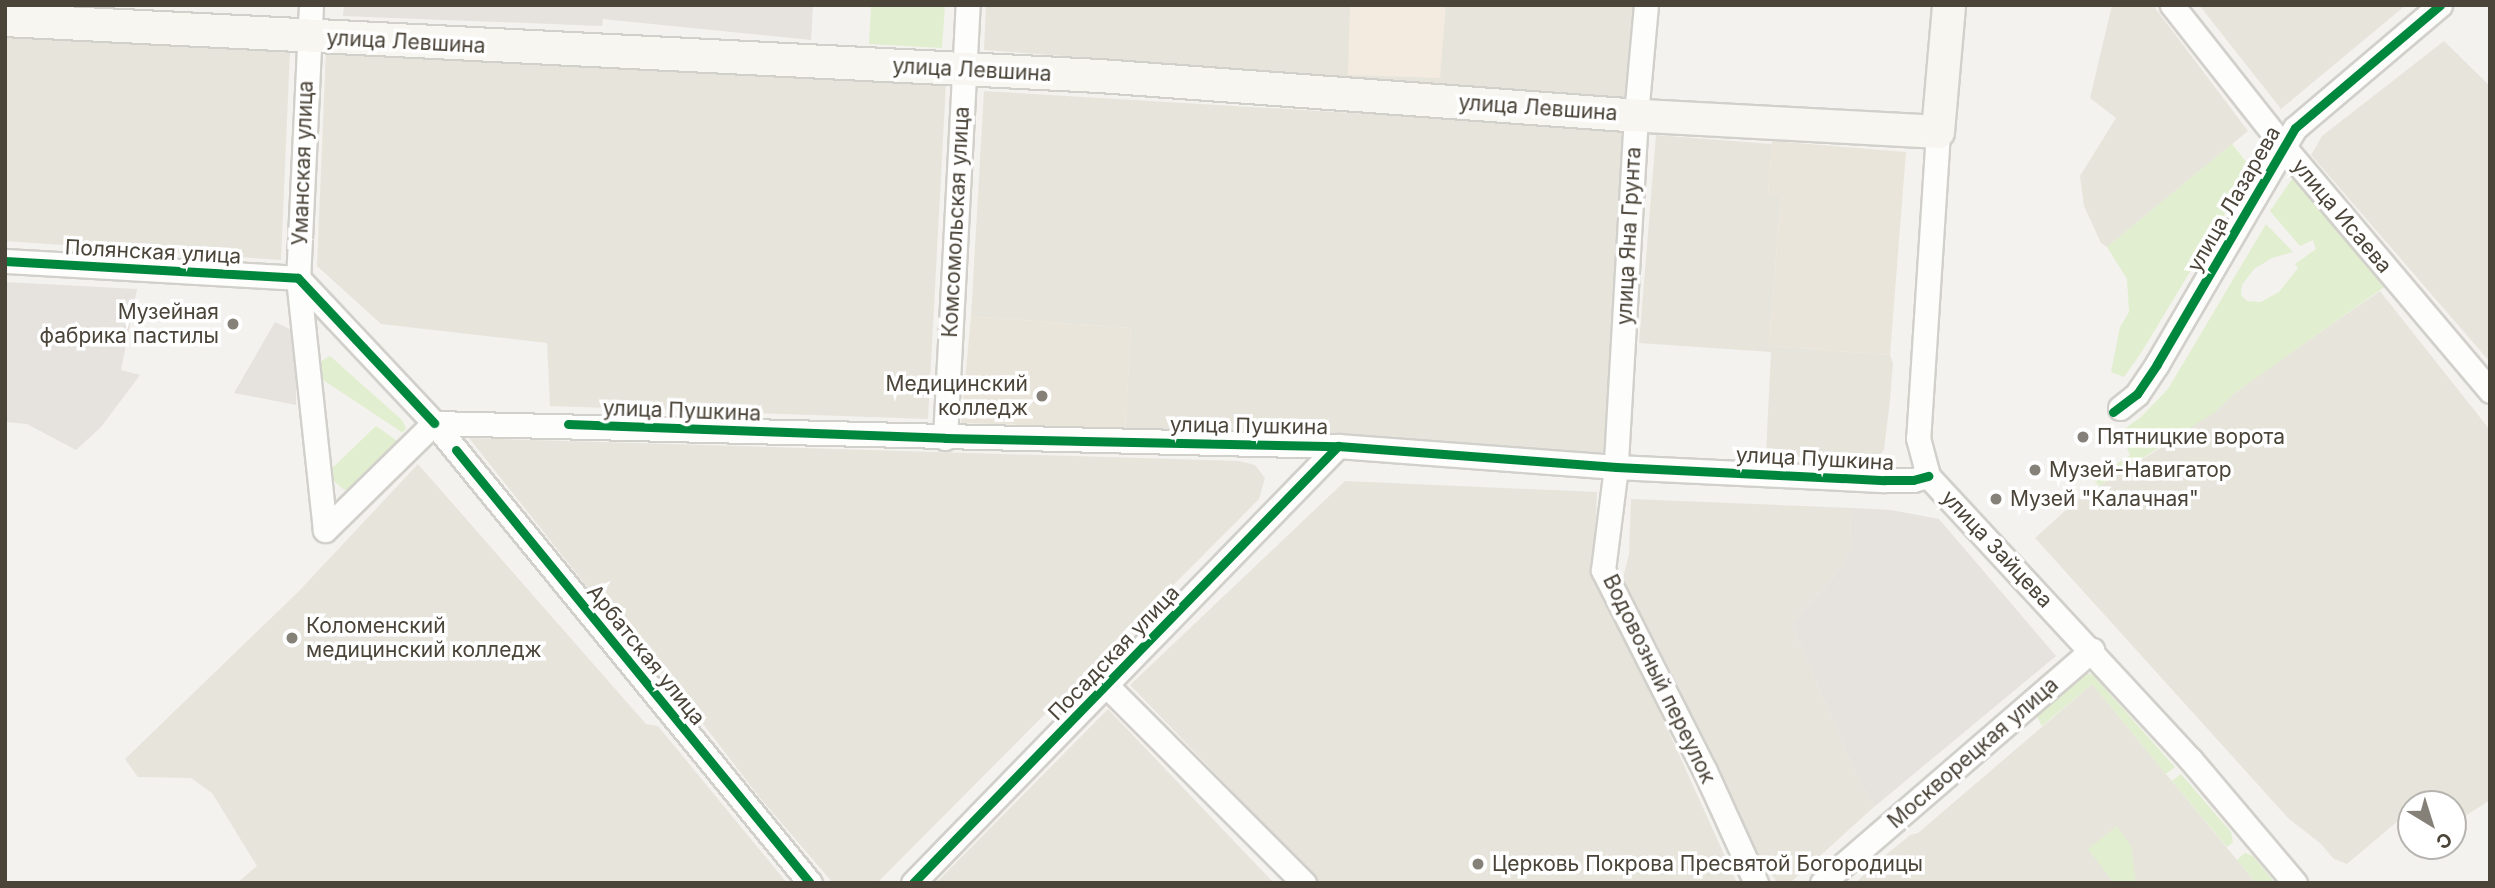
<!DOCTYPE html>
<html>
<head>
<meta charset="utf-8">
<style>
  body { margin:0 }
  #map { position:relative; width:2495px; height:888px; overflow:hidden; background:#f4f2ee; font-family:Inter,sans-serif }
  div>[style] { position:absolute }
  [style*='--x'] { left:calc(var(--x)*1px); top:calc(var(--y)*1px); width:calc(var(--w)*1px); rotate:calc(var(--a)*1deg) }
  .residential>* { inset:0; background:#e7e4dc }
  .commercial>* { inset:0; background:#f3ebdf }
  .industrial>* { inset:0; background:#e6e2de }
  .education>* { inset:0; background:#eae5da }
  .green>* { inset:0; background:#e1eecf }
  .parking>* { inset:0; background:#e6e3df }
  .roads { filter:drop-shadow(2px 0 #d2d0cb) drop-shadow(-2px 0 #d2d0cb) drop-shadow(0 2px #d2d0cb) drop-shadow(0 -2px #d2d0cb) }
  .street>* { height:23px; margin:-11.5px; padding:0 11.5px; transform-origin:11.5px; border-radius:11.5px; background:#fdfdfc }
  .secondary>* { height:32px; margin:-16px; padding:0 16px; transform-origin:16px; border-radius:16px; background:#f7f6f1 }
  .cycleway>* { height:9px; margin:-4.5px; padding:0 4.5px; transform-origin:4.5px; border-radius:4.5px; background:#00873e }
  .dots>* { width:19px; height:19px; translate:-50% -50%; box-sizing:border-box; border:4px solid #fff; border-radius:50% }
  span { translate:-50% -50%; white-space:nowrap; text-align:center; line-height:1.15; -webkit-text-stroke:7px #fff; paint-order:stroke }
  .street-label { font-size:21px; color:#4b4439 }
  .poi-label { font-size:21px; color:#4b4439 }
  .right { translate:-100% -50%; text-align:right }
  .left { translate:0 -50%; text-align:left }
  .frame { position:absolute; inset:0; border:7px solid #4b4439; pointer-events:none }
  .north { position:absolute; left:2397px; top:790px; width:70px; height:70px; box-sizing:border-box; background:#fff; border:2px solid #b7b4b0; border-radius:50%; rotate:142deg; font-size:19px; font-weight:700; line-height:28px; text-align:center; color:#4b4439 }
  .north::after { content:''; display:block; margin:auto; width:24px; height:32px; background:#868178; clip-path:polygon(50% 0,100% 100%,50% 72%,0 100%) }
</style>
</head>
<body>
<div id="map">
  <div class="residential">
    <i style="clip-path:polygon(986px 5px,1635px 5px,1628px 98px,984px 50px)"></i>
    <i style="clip-path:polygon(2112px 5px,2153px 5px,2248px 131px,2107px 247px,2101px 243px,2084px 206px,2080px 176px,2116px 118px,2090px 98px)"></i>
    <i style="clip-path:polygon(2199px 5px,2406px 5px,2281px 109px)"></i>
    <i style="clip-path:polygon(5px 30px,290px 50px,281px 260px,5px 241px)"></i>
    <i style="clip-path:polygon(2444px 41px,2490px 86px,2490px 362px,2311px 155px,2322px 136px)"></i>
    <i style="clip-path:polygon(326px 49px,946px 83px,928px 419px,550px 406px,547px 343px,381px 324px,317px 266px)"></i>
    <i style="clip-path:polygon(984px 91px,1623px 129px,1609px 453px,1125px 428px,1131px 328px,971px 316px)"></i>
    <i style="clip-path:polygon(1656px 135px,1772px 144px,1768px 193px,1781px 195px,1769px 346px,1890px 355px,1893px 363px,1890px 400px,1884px 450px,1877px 458px,1861px 462px,1766px 454px,1771px 352px,1639px 343px)"></i>
    <i style="clip-path:polygon(2380px 291px,2490px 430px,2490px 800px,2453px 824px,2453px 804px,2411px 804px,2411px 810px,2347px 864px,2334px 859px,2320px 843px,2289px 819px,2035px 538px,2077px 500px,2175px 439px,2260px 374px)"></i>
    <i style="clip-path:polygon(469px 438px,1239px 461px,1255px 465px,1265px 478px,1259px 499px,877px 883px,833px 883px,760px 798px,680px 694px,603px 607px)"></i>
    <i style="clip-path:polygon(418px 464px,646px 724px,658px 726px,787px 883px,237px 883px,257px 866px,212px 793px,191px 778px,138px 777px,125px 759px,298px 592px)"></i>
    <i style="clip-path:polygon(1345px 481px,1597px 492px,1594px 566px,1737px 883px,1321px 883px,1130px 685px)"></i>
    <i style="clip-path:polygon(1631px 499px,1851px 508px,1850px 551px,1833px 578px,1791px 623px,1856px 774px,1874px 807px,1790px 883px,1778px 883px,1755px 854px,1679px 688px,1623px 578px,1629px 554px)"></i>
    <i style="clip-path:polygon(2092px 684px,2256px 883px,1856px 883px,1870px 868px,1910px 835px,1918px 833px)"></i>
    <i style="clip-path:polygon(1108px 709px,1274px 883px,936px 883px)"></i>
  </div>
  <div class="commercial">
    <i style="clip-path:polygon(1350px 5px,1446px 5px,1440px 78px,1348px 75px)"></i>
  </div>
  <div class="industrial">
    <i style="clip-path:polygon(344px 5px,813px 5px,811px 40px,603px 19px,602px 26px,343px 16px)"></i>
    <i style="clip-path:polygon(5px 282px,137px 289px,121px 370px,140px 375px,101px 427px,76px 450px,27px 424px,5px 422px)"></i>
    <i style="clip-path:polygon(1851px 508px,1891px 510px,1939px 519px,2056px 656px,1874px 807px,1856px 774px,1791px 623px,1833px 578px,1850px 551px)"></i>
  </div>
  <div class="education">
    <i style="clip-path:polygon(1772px 141px,1906px 152px,1890px 355px,1769px 346px,1781px 195px,1768px 194px)"></i>
    <i style="clip-path:polygon(971px 316px,1131px 328px,1125px 428px,961px 423px)"></i>
  </div>
  <div class="green">
    <i style="clip-path:polygon(871px 5px,945px 5px,942px 48px,869px 44px)"></i>
    <i style="clip-path:polygon(2232px 144px,2252px 169px,2141px 353px,2124px 377px,2111px 372px,2120px 327px,2129px 312px,2127px 279px,2107px 247px)"></i>
    <i style="clip-path:polygon(2292px 179px,2302px 180px,2390px 283px,2236px 392px,2215px 412px,2099px 486px,2093px 479px,2130px 455px,2120px 432px,2141px 417px,2168px 389px,2266px 224px,2293px 252px,2272px 258px,2254px 269px,2242px 285px,2241px 295px,2247px 301px,2261px 302px,2279px 292px,2298px 268px,2295px 264px,2316px 249px,2313px 240px,2300px 246px,2270px 211px)"></i>
    <i style="clip-path:polygon(330px 356px,402px 420px,406px 428px,403px 433px,317px 376px,316px 364px)"></i>
    <i style="clip-path:polygon(376px 426px,400px 443px,350px 491px,343px 489px,326px 474px)"></i>
    <i style="clip-path:polygon(2083px 672px,2093px 675px,2175px 767px,2166px 774px,2092px 684px,2042px 726px,2034px 711px)"></i>
    <i style="clip-path:polygon(2181px 774px,2231px 832px,2233px 842px,2227px 847px,2172px 781px)"></i>
    <i style="clip-path:polygon(2117px 826px,2131px 846px,2136px 883px,2114px 883px,2088px 849px)"></i>
    <i style="clip-path:polygon(2245px 853px,2253px 856px,2275px 883px,2256px 883px,2237px 860px)"></i>
  </div>
  <div class="parking">
    <i style="clip-path:polygon(275px 322px,296px 332px,296px 405px,234px 393px)"></i>
  </div>
  <div class="roads">
    <div class="street">
      <i style="--x:311;--y:5;--w:273;--a:92.7"></i>
      <i style="--x:298;--y:278;--w:253;--a:83.9"></i>
      <i style="--x:1646;--y:5;--w:110;--a:95.2"></i>
      <i style="--x:1636;--y:115;--w:353;--a:93.3"></i>
      <i style="--x:1616;--y:467;--w:104;--a:97.2"></i>
      <i style="--x:1603;--y:570;--w:225;--a:63.1"></i>
      <i style="--x:1705;--y:771;--w:123;--a:65.5"></i>
      <i style="--x:2172;--y:5;--w:181;--a:51.7"></i>
      <i style="--x:2284;--y:147;--w:319;--a:49.8"></i>
      <i style="--x:1938;--y:132;--w:307;--a:93.7"></i>
      <i style="--x:1918;--y:438;--w:39;--a:75"></i>
      <i style="--x:1928;--y:476;--w:387;--a:47.2"></i>
      <i style="--x:2191;--y:760;--w:161;--a:49.8"></i>
      <i style="--x:5;--y:261;--w:293;--a:3.3"></i>
      <i style="--x:298;--y:278;--w:199;--a:46.8"></i>
      <i style="--x:434;--y:423;--w:594;--a:50.74"></i>
      <i style="--x:2120;--y:408;--w:22;--a:-39"></i>
      <i style="--x:2137;--y:394;--w:36;--a:-56"></i>
      <i style="--x:2157;--y:364;--w:273;--a:-59.7"></i>
      <i style="--x:2295;--y:128;--w:190;--a:-40.3"></i>
      <i style="--x:434;--y:423;--w:904;--a:1.46"></i>
      <i style="--x:1338;--y:446;--w:279;--a:4.3"></i>
      <i style="--x:1616;--y:467;--w:269;--a:2.8"></i>
      <i style="--x:1885;--y:480;--w:28;--a:0"></i>
      <i style="--x:1913;--y:480;--w:16;--a:-15"></i>
      <i style="--x:945;--y:438;--w:434;--a:-87"></i>
      <i style="--x:325;--y:530;--w:153;--a:-44.5"></i>
      <i style="--x:1107;--y:686;--w:279;--a:45"></i>
      <i style="--x:913;--y:883;--w:610;--a:-45.8"></i>
      <i style="--x:1822;--y:883;--w:357;--a:-40.8"></i>
    </div>
    <div class="secondary">
      <i style="--x:5;--y:20;--w:1096;--a:2.93"></i>
      <i style="--x:1100;--y:76;--w:527;--a:4.24"></i>
      <i style="--x:1626;--y:115;--w:312;--a:3.1"></i>
      <i style="--x:1938;--y:132;--w:127;--a:-85"></i>
    </div>
  </div>
  <div class="cycleway">
    <i style="--x:5;--y:261;--w:293;--a:3.3"></i>
    <i style="--x:298;--y:278;--w:199;--a:46.8"></i>
    <i style="--x:2113;--y:412;--w:30;--a:-37"></i>
    <i style="--x:2137;--y:394;--w:36;--a:-56"></i>
    <i style="--x:2157;--y:364;--w:273;--a:-59.7"></i>
    <i style="--x:2295;--y:128;--w:190;--a:-40.3"></i>
    <i style="--x:568;--y:424;--w:377;--a:2.1"></i>
    <i style="--x:945;--y:438;--w:393;--a:1.2"></i>
    <i style="--x:1338;--y:446;--w:279;--a:4.3"></i>
    <i style="--x:1616;--y:467;--w:269;--a:2.8"></i>
    <i style="--x:1885;--y:480;--w:28;--a:0"></i>
    <i style="--x:1913;--y:480;--w:16;--a:-15"></i>
    <i style="--x:456;--y:450;--w:559;--a:50.73"></i>
    <i style="--x:913;--y:883;--w:610;--a:-45.8"></i>
  </div>
  <div class="dots">
    <i style="left:233px;top:324px;background:#868178"></i>
    <i style="left:1042px;top:396px;background:#868178"></i>
    <i style="left:2083px;top:437px;background:#868178"></i>
    <i style="left:2035px;top:470px;background:#868178"></i>
    <i style="left:1996px;top:499px;background:#868178"></i>
    <i style="left:292px;top:638px;background:#868178"></i>
    <i style="left:1478px;top:864px;background:#868178"></i>
  </div>
  <div class="street-label">
    <span style="left:406px;top:42px;rotate:3deg">улица Левшина</span>
    <span style="left:972px;top:70px;rotate:3deg">улица Левшина</span>
    <span style="left:1538px;top:108px;rotate:4deg">улица Левшина</span>
    <span style="left:303px;top:163px;rotate:-88deg">Уманская улица</span>
    <span style="left:2234px;top:199px;rotate:-60deg">улица Лазарева</span>
    <span style="left:2342px;top:216px;rotate:50deg">улица Исаева</span>
    <span style="left:956px;top:222px;rotate:-87deg">Комсомольская улица</span>
    <span style="left:1629px;top:236px;rotate:-87deg">улица Яна Грунта</span>
    <span style="left:153px;top:252px;rotate:3deg">Полянская улица</span>
    <span style="left:682px;top:411px;rotate:2deg">улица Пушкина</span>
    <span style="left:1249px;top:426px;rotate:1deg">улица Пушкина</span>
    <span style="left:1815px;top:459px;rotate:3deg">улица Пушкина</span>
    <span style="left:1997px;top:549px;rotate:47deg">улица Зайцева</span>
    <span style="left:1114px;top:653px;rotate:-46deg">Посадская улица</span>
    <span style="left:646px;top:655px;rotate:51deg">Арбатская улица</span>
    <span style="left:1659px;top:679px;rotate:64deg">Водовозный переулок</span>
    <span style="left:1973px;top:753px;rotate:-41deg">Москворецкая улица</span>
  </div>
  <div class="poi-label">
    <span class="right" style="left:219px;top:324px">Музейная<br>фабрика пастилы</span>
    <span class="right" style="left:1028px;top:396px">Медицинский<br>колледж</span>
    <span class="left" style="left:2097px;top:437px">Пятницкие ворота</span>
    <span class="left" style="left:2049px;top:470px">Музей-Навигатор</span>
    <span class="left" style="left:2010px;top:499px">Музей "Калачная"</span>
    <span class="left" style="left:306px;top:638px">Коломенский<br>медицинский колледж</span>
    <span class="left" style="left:1492px;top:864px">Церковь Покрова Пресвятой Богородицы</span>
  </div>
  <div class="frame"></div>
  <div class="north">С</div>
</div>
</body>
</html>
